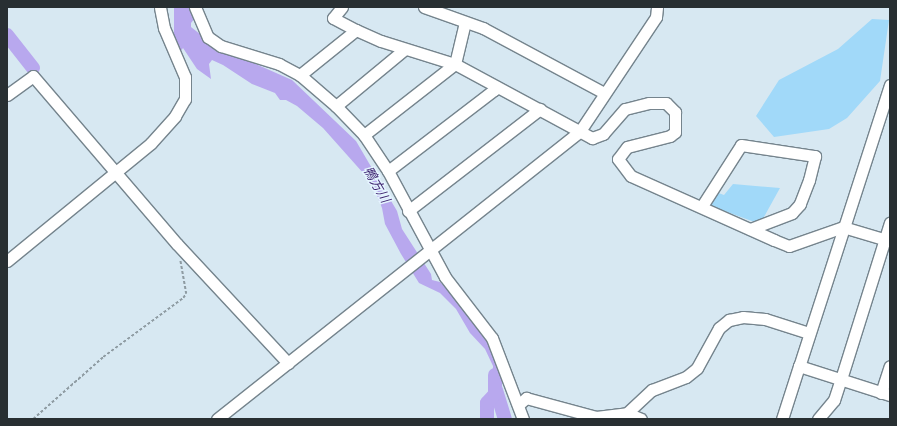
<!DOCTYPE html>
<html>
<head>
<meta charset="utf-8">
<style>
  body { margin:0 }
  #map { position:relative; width:897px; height:426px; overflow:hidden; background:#d7e8f2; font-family:"PT Sans Narrow","Noto Sans JP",sans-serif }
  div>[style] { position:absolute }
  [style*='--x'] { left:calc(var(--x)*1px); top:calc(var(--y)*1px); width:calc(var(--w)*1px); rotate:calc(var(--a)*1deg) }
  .green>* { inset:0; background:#a1d9f9 }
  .water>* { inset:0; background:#b8a8ee }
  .river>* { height:14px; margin:-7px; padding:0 7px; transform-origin:7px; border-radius:7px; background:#b8a8ee }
  .path>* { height:1.5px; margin-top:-0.75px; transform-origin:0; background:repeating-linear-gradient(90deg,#8e9ba2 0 3px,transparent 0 5px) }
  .roads { filter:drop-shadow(1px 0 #75848d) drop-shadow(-1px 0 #75848d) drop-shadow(0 1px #75848d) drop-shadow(0 -1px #75848d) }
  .minor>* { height:11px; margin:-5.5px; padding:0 5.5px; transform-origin:5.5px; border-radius:5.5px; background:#fff }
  span { translate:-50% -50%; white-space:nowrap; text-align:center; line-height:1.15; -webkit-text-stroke:3px #e5f5ff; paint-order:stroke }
  .water-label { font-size:13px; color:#3a1e6d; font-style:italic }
  .frame { position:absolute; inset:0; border:8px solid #282f32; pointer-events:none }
</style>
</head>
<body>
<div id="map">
  <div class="green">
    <i style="clip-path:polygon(872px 19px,889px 20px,880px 81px,847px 118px,829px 129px,774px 137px,756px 116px,779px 80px,838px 49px)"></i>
    <i style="clip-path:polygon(733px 184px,780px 188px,760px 224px,708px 205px,713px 191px,724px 195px)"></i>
  </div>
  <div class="water">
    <i style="clip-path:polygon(174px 7px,191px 7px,195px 18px,191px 23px,191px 27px,215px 46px,292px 80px,356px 141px,397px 211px,402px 229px,431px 274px,432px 280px,440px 282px,444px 286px,488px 340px,498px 368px,499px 393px,492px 393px,493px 366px,485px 349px,470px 333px,456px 309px,440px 293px,419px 283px,401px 254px,385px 224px,382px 208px,372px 183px,323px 128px,297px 106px,286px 100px,280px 100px,275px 93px,252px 84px,223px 65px,212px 60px,209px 64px,211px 79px,197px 69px,183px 48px,180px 52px,174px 36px)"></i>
  </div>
  <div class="river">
    <i style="--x:7;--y:35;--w:42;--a:51.8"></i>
    <i style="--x:496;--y:390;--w:30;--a:73"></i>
    <i style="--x:487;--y:419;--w:16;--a:-90"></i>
    <i style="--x:487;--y:403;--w:12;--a:-48"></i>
    <i style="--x:495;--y:394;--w:19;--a:-90"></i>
  </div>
  <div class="path">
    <i style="--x:33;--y:419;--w:94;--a:-41.5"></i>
    <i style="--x:103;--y:357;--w:99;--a:-36.4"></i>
    <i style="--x:183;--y:298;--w:5;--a:-53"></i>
    <i style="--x:186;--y:294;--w:34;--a:-100"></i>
  </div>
  <div class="roads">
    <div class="minor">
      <i style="--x:195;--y:7;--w:33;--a:67"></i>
      <i style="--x:208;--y:37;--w:16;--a:35"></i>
      <i style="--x:221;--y:46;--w:61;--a:17.2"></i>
      <i style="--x:279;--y:64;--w:24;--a:28"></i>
      <i style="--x:342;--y:7;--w:14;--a:129"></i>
      <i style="--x:333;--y:18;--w:26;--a:28"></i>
      <i style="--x:356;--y:30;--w:27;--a:24"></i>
      <i style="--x:381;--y:41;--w:77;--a:17.3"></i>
      <i style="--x:455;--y:64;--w:156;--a:28.4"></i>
      <i style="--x:592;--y:138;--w:12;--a:-20"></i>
      <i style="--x:603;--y:134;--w:33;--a:-49"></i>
      <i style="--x:625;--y:109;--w:25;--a:-14"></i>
      <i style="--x:649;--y:103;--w:17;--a:0"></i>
      <i style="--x:666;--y:103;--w:13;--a:45"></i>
      <i style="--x:675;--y:112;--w:20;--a:90"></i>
      <i style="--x:675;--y:132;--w:6;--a:141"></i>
      <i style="--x:670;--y:136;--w:44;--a:165.7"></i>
      <i style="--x:627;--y:147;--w:15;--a:127"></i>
      <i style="--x:618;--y:159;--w:21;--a:53"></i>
      <i style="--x:631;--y:176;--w:157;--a:24.1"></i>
      <i style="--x:774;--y:240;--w:16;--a:22"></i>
      <i style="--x:789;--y:246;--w:57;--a:-19.4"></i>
      <i style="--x:843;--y:227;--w:49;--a:16.6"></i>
      <i style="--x:424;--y:7;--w:63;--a:19.6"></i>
      <i style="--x:483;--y:28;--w:137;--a:28.2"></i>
      <i style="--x:356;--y:30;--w:72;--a:141.2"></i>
      <i style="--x:300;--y:75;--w:48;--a:40.7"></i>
      <i style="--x:336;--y:106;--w:40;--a:46"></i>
      <i style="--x:364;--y:135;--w:43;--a:56.3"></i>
      <i style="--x:388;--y:171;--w:120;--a:61.7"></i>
      <i style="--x:445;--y:277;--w:77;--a:52.4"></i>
      <i style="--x:492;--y:338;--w:87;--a:69.1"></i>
      <i style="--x:890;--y:85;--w:295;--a:107.9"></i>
      <i style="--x:799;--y:366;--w:96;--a:17.7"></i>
      <i style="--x:7;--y:95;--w:32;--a:-36"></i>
      <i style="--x:33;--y:76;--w:221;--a:49.4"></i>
      <i style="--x:177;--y:244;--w:163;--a:47"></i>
      <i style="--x:336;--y:106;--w:89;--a:-39.6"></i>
      <i style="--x:364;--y:135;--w:115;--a:-38"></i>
      <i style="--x:455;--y:64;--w:43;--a:-76.6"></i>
      <i style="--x:388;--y:171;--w:133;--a:-37.4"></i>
      <i style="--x:494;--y:90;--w:4;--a:-63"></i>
      <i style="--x:702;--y:206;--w:72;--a:-57.4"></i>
      <i style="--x:741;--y:145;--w:75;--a:8.5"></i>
      <i style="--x:815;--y:156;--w:25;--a:104"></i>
      <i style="--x:809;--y:180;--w:26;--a:111"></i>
      <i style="--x:800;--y:204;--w:12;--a:132"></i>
      <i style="--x:792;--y:213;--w:45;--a:159.1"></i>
      <i style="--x:408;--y:211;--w:167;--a:-37.7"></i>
      <i style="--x:7;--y:261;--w:186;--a:-39.3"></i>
      <i style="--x:151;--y:143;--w:36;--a:-48"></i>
      <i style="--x:175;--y:116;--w:20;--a:-60"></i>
      <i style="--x:185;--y:99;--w:22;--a:-90"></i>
      <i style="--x:185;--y:77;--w:53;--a:-113.2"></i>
      <i style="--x:164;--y:28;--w:21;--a:-101"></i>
      <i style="--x:881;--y:393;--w:28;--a:-72"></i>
      <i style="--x:518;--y:405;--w:11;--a:-41"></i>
      <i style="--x:526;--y:398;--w:73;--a:15.2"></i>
      <i style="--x:596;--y:417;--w:31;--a:-7"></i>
      <i style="--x:627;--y:413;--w:15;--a:23"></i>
      <i style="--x:627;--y:413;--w:34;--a:-43"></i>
      <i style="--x:652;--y:390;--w:36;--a:-21"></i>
      <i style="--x:686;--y:377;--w:14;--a:-39"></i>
      <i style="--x:697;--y:368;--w:46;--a:-61.2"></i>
      <i style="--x:719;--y:328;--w:13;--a:-39"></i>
      <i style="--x:729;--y:320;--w:14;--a:-12"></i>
      <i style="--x:743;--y:317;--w:22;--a:5"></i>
      <i style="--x:765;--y:319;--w:46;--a:17.7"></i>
      <i style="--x:217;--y:419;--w:463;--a:-38.4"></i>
      <i style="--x:580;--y:131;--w:137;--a:-56.3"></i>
      <i style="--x:656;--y:17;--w:10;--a:-84"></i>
      <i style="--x:782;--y:419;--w:56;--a:-72.2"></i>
      <i style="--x:818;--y:419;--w:25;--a:-50"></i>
      <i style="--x:834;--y:400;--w:22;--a:-72"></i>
      <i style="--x:841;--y:379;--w:164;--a:-72.6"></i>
    </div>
  </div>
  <div class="water-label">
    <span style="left:376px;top:185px;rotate:60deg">鴨方川</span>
  </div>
  <div class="frame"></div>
</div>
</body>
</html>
